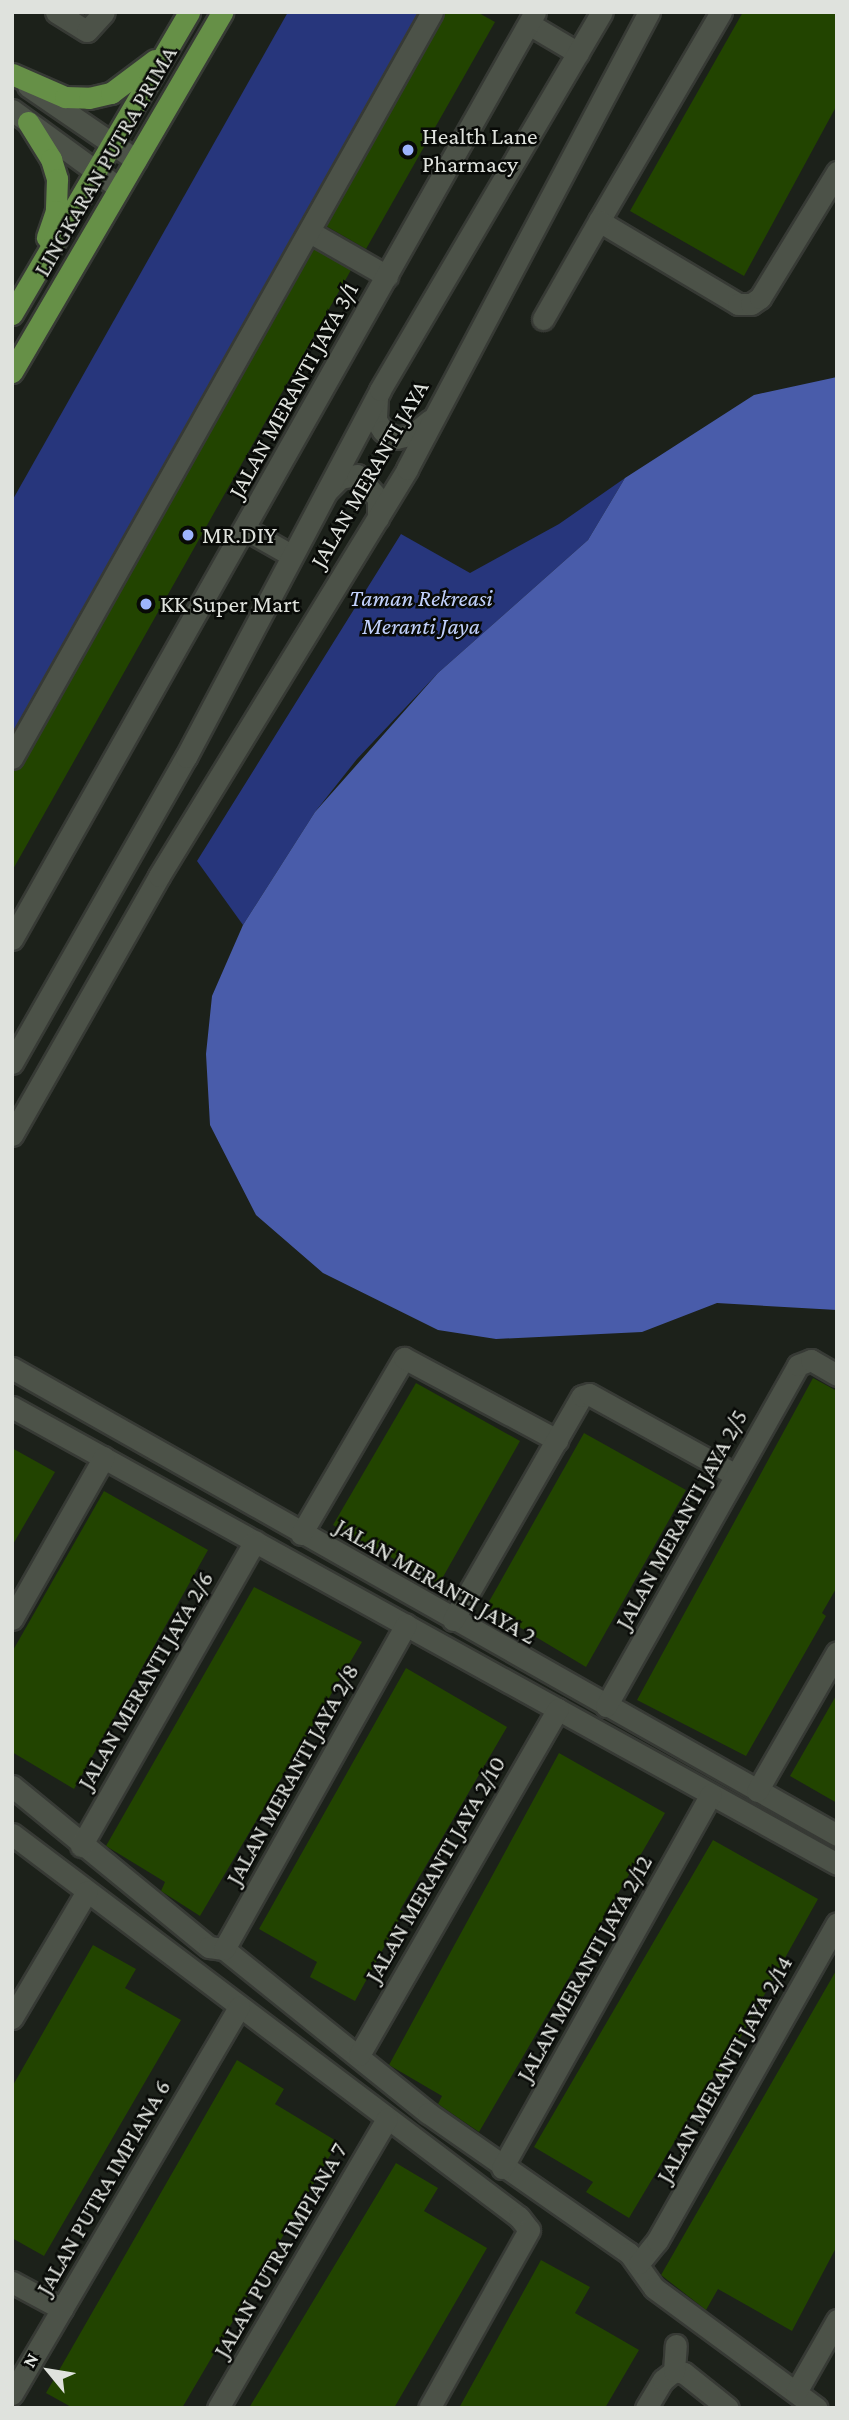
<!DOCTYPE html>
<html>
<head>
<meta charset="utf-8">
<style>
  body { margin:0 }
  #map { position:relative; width:849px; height:2420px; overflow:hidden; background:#1c211a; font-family:"Crimson Pro",serif }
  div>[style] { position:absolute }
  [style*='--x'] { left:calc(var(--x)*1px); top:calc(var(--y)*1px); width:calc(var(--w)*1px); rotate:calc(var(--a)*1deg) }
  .green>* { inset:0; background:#27367c }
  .water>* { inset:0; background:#495caa }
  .building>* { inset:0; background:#240 }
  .roads { filter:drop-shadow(2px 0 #373a35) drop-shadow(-2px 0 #373a35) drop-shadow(0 2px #373a35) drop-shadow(0 -2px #373a35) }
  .minor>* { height:21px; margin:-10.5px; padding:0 10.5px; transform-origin:10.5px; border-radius:10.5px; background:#4c5248 }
  .major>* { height:21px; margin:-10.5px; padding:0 10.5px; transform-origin:10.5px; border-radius:10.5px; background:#669047 }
  .dots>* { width:19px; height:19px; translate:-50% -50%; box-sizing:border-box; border:4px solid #080a07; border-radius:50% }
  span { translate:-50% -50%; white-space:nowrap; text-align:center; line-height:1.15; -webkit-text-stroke:5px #080a07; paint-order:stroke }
  .poi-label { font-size:24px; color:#dfe2dd }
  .left { translate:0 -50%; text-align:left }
  .street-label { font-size:24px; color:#dfe2dd }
  .park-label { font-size:24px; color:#c2d1fc; font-style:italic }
  .frame { position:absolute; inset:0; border:14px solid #dfe2dd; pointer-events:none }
  .north { position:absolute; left:14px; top:2336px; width:70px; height:70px; -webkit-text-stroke:5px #080a07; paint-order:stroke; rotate:300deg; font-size:19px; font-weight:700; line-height:28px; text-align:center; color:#dfe2dd }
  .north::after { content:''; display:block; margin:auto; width:24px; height:32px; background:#dfe2dd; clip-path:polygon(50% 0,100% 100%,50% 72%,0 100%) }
</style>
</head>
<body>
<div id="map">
  <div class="green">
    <i style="clip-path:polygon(288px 12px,424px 12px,12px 741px,12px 501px)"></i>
    <i style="clip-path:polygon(625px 478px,588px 540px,438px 673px,357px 759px,315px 812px,243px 925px,197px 861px,401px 534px,470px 573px,559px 524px)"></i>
  </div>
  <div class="water">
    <i style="clip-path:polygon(837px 377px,837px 1310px,717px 1303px,642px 1332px,496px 1339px,438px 1330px,323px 1273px,256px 1215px,210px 1125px,206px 1054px,212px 996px,243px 925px,315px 812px,438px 673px,588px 540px,625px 478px,754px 395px)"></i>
  </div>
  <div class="building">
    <i style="clip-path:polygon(445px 12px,477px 12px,495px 22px,366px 249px,326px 226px)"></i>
    <i style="clip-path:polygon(743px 12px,837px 12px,837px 105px,744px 276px,630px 211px)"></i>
    <i style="clip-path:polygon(314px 249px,351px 270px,12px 871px,12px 771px,23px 764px)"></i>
    <i style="clip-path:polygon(813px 1378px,837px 1391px,837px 1587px,822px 1613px,826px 1616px,746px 1756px,637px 1700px)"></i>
    <i style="clip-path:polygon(416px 1383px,520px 1441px,439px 1584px,333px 1525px)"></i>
    <i style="clip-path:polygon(584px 1433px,686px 1490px,586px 1667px,486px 1607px)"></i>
    <i style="clip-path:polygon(12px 1448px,55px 1472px,12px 1546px)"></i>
    <i style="clip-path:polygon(104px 1491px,208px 1550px,74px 1789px,12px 1752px,12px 1652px)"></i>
    <i style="clip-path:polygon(254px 1587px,362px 1642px,200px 1916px,161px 1891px,165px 1882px,106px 1846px)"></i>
    <i style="clip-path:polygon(406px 1668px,507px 1727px,400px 1910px,403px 1912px,355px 2001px,310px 1977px,317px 1962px,259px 1929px)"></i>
    <i style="clip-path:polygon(837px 1694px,837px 1803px,790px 1776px)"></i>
    <i style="clip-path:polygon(559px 1753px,665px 1813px,479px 2132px,438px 2104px,442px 2096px,389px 2065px)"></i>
    <i style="clip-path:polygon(713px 1840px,818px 1899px,720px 2074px,716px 2072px,629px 2218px,586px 2192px,593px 2182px,534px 2147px)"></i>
    <i style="clip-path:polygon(93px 1945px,136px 1969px,125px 1988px,181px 2020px,44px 2256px,12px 2238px,12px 2087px)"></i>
    <i style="clip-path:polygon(837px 1969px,837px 2246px,792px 2331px,718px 2289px,706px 2310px,661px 2275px)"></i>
    <i style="clip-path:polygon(237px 2060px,284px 2089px,275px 2104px,338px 2142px,182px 2408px,73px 2408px,46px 2393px)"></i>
    <i style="clip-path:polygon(396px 2163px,438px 2188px,424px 2211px,487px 2248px,394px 2408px,249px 2408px)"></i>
    <i style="clip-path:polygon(541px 2260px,590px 2287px,575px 2313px,639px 2350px,605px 2408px,459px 2408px)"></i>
  </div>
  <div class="roads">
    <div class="minor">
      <i style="--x:56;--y:12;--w:36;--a:32"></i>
      <i style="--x:87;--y:31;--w:25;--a:-48"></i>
      <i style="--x:721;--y:12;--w:242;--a:120.3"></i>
      <i style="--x:599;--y:221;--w:162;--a:30.8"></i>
      <i style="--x:738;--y:304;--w:13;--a:0"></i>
      <i style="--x:751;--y:304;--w:11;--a:-34"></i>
      <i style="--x:760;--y:298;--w:148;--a:-58.6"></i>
      <i style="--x:529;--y:24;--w:57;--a:30.6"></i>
      <i style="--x:28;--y:86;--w:131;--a:34.4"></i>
      <i style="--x:12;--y:110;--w:132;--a:36.1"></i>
      <i style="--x:310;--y:232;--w:89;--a:29.7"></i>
      <i style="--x:543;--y:319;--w:113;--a:-60.3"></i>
      <i style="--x:377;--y:398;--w:22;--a:93"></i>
      <i style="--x:376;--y:420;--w:13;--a:58"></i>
      <i style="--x:383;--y:431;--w:15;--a:28"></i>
      <i style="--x:396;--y:438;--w:17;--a:-13"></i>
      <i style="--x:413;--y:434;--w:22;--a:-39"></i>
      <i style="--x:327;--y:491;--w:18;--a:-45"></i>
      <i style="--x:340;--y:478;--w:17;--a:-10"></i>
      <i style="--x:357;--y:475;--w:31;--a:48"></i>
      <i style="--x:378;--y:498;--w:20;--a:90"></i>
      <i style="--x:245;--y:529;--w:53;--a:29.5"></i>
      <i style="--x:12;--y:758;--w:856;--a:-60.62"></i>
      <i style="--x:12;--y:939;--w:1064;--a:-60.57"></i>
      <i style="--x:12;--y:1063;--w:352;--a:-60.4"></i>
      <i style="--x:186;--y:757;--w:415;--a:-62.1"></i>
      <i style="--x:380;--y:390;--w:438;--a:-59.6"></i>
      <i style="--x:12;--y:1135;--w:298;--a:-60.4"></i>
      <i style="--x:159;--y:876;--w:477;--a:-58.6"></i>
      <i style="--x:407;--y:469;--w:517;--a:-62.1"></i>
      <i style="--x:12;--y:1368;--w:948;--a:29.51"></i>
      <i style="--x:12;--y:1407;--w:943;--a:28.98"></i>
      <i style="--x:301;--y:1534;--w:204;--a:-59.7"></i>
      <i style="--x:404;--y:1358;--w:174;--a:28.2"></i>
      <i style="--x:12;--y:1619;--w:186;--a:-60.4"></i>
      <i style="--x:453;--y:1620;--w:258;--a:-60.1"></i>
      <i style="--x:582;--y:1396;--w:7;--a:-16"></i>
      <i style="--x:589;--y:1394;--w:168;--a:28.9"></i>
      <i style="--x:606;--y:1706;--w:391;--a:-60.6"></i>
      <i style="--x:798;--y:1365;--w:14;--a:-21"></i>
      <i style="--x:811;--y:1360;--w:30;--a:30"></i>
      <i style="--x:12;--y:1786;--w:254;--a:39.3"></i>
      <i style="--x:209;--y:1947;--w:15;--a:8"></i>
      <i style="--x:224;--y:1949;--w:262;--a:38.8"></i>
      <i style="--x:428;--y:2113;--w:245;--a:34.9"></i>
      <i style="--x:629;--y:2253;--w:43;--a:54.5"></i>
      <i style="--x:654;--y:2288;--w:202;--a:36.4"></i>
      <i style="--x:757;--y:1791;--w:160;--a:-60.1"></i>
      <i style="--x:12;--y:1834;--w:635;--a:37.07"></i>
      <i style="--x:519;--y:2217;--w:16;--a:52"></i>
      <i style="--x:529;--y:2230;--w:204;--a:119.3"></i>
      <i style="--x:81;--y:1846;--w:351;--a:-60.3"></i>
      <i style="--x:224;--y:1949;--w:372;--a:-60.7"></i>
      <i style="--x:12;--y:2018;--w:147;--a:-59.4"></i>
      <i style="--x:359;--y:2055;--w:399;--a:-60.1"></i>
      <i style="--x:502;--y:2168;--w:428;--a:-60.8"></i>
      <i style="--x:639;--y:2263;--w:28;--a:-51"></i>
      <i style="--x:657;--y:2241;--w:365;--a:-60.5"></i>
      <i style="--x:12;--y:2282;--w:57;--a:28.4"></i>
      <i style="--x:674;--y:2371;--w:10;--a:11"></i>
      <i style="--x:684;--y:2373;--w:56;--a:38.5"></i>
      <i style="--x:796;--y:2392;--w:83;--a:-60.3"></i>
      <i style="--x:12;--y:2394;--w:449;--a:-59.6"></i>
      <i style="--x:218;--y:2408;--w:335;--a:-59.7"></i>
      <i style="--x:646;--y:2408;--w:33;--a:-59"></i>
      <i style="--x:663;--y:2380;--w:14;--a:-39"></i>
      <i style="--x:674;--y:2371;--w:26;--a:-86"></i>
    </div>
    <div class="major">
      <i style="--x:12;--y:74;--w:58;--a:23.5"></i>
      <i style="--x:65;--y:97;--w:24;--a:2"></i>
      <i style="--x:89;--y:98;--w:23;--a:-13"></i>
      <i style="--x:111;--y:93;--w:55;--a:-36.9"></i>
      <i style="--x:28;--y:122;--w:44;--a:58.1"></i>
      <i style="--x:51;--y:159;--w:21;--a:73"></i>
      <i style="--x:57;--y:179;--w:32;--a:92"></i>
      <i style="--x:56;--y:211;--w:28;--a:109"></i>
      <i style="--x:12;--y:314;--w:350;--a:-59.6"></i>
      <i style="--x:12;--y:372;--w:417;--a:-59.7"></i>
    </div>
  </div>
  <div class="dots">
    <i style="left:408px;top:150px;background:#9db4fd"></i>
    <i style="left:188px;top:535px;background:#9db4fd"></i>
    <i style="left:146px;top:604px;background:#9db4fd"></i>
  </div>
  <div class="poi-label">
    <span class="left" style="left:422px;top:150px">Health Lane<br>Pharmacy</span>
    <span class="left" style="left:202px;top:535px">MR.DIY</span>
    <span class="left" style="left:160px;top:604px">KK Super Mart</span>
  </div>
  <div class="street-label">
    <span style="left:105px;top:161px;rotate:-60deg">LINGKARAN PUTRA PRIMA</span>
    <span style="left:293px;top:390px;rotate:-61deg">JALAN MERANTI JAYA 3/1</span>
    <span style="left:369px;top:474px;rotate:-60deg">JALAN MERANTI JAYA</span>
    <span style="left:681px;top:1519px;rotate:-61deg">JALAN MERANTI JAYA 2/5</span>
    <span style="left:436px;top:1581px;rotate:30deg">JALAN MERANTI JAYA 2</span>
    <span style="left:145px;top:1680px;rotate:-60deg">JALAN MERANTI JAYA 2/6</span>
    <span style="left:292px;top:1774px;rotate:-61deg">JALAN MERANTI JAYA 2/8</span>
    <span style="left:435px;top:1869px;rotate:-60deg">JALAN MERANTI JAYA 2/10</span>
    <span style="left:584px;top:1968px;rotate:-61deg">JALAN MERANTI JAYA 2/12</span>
    <span style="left:724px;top:2069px;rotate:-61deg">JALAN MERANTI JAYA 2/14</span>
    <span style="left:103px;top:2187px;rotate:-60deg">JALAN PUTRA IMPIANA 6</span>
    <span style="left:280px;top:2250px;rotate:-60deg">JALAN PUTRA IMPIANA 7</span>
  </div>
  <div class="park-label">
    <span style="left:421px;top:612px">Taman Rekreasi<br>Meranti Jaya</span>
  </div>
  <div class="frame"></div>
  <div class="north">N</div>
</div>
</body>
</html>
